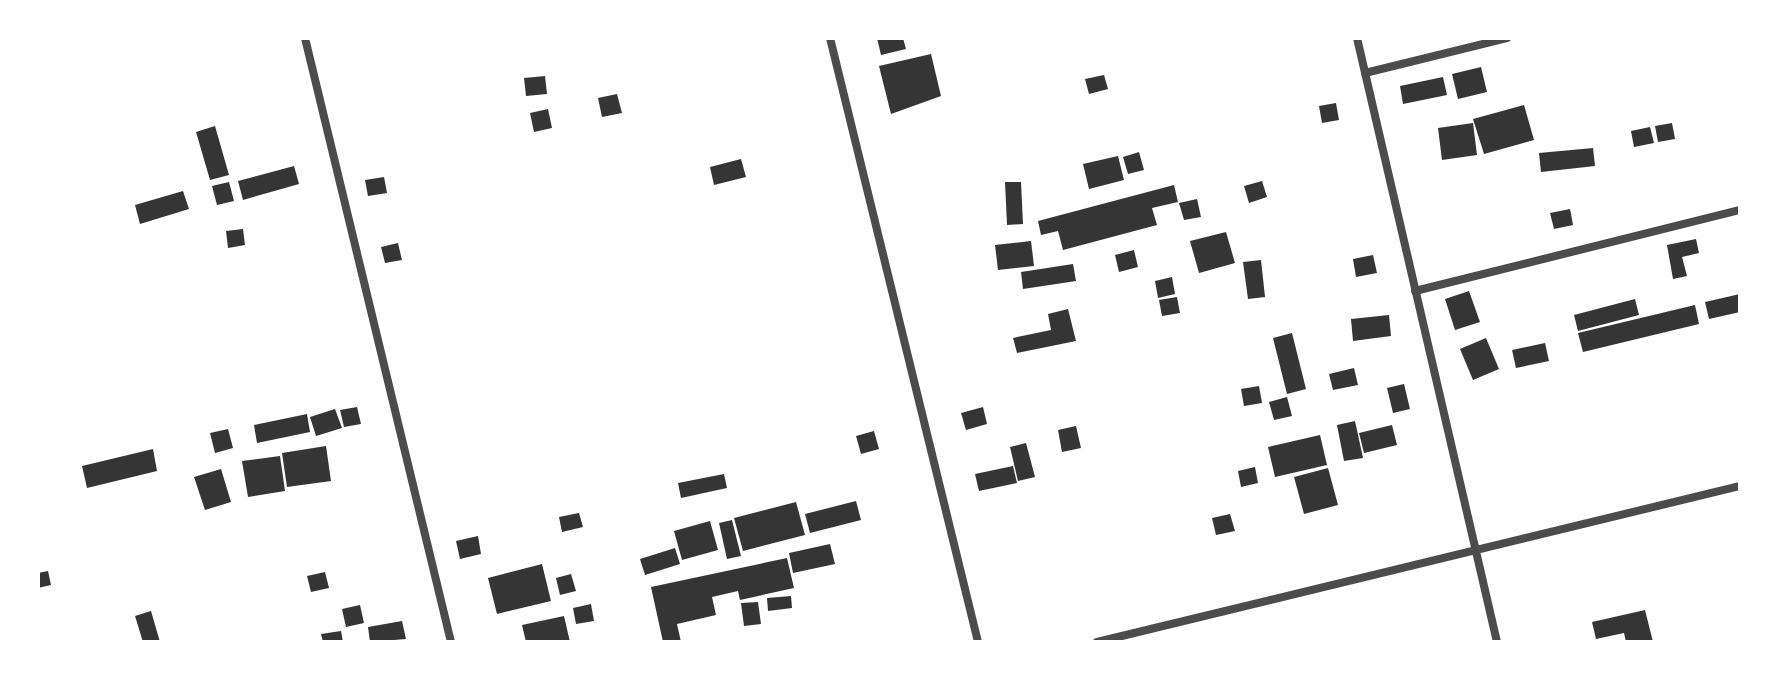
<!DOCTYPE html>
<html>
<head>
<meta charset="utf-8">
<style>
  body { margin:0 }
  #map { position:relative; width:1778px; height:680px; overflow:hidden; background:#fff; font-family:"Public Sans",sans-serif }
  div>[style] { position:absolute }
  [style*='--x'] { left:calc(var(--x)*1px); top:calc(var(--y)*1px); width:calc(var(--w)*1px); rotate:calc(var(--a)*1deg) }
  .building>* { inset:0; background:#353535 }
  .minor>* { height:8px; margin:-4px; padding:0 4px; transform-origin:4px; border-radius:4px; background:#4c4c4c }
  span { translate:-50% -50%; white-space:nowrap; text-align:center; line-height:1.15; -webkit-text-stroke:7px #fff; paint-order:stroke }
  .frame { position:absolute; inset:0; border:40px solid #fff; pointer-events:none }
</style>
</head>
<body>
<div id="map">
  <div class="building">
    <i style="clip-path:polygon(877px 38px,903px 38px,906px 49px,881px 55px)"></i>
    <i style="clip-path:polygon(931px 54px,941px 96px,891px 114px,879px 66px)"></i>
    <i style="clip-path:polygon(1481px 67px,1487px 92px,1458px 99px,1452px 74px)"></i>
    <i style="clip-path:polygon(1104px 75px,1108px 89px,1089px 94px,1085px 79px)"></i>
    <i style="clip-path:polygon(545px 76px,547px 94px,526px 96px,524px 78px)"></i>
    <i style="clip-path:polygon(1443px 77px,1447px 95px,1403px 104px,1400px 86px)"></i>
    <i style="clip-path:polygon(617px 94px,622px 113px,602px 117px,598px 98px)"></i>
    <i style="clip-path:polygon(1336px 103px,1339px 120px,1322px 123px,1319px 106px)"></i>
    <i style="clip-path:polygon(1524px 105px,1534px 140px,1484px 154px,1473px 119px)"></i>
    <i style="clip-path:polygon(548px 109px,552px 128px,534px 132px,530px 113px)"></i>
    <i style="clip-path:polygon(1473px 123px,1477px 155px,1442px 160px,1438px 128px)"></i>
    <i style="clip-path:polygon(1672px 123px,1675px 139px,1658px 142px,1655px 126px)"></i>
    <i style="clip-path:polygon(215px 126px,229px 175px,210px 180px,196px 132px)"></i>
    <i style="clip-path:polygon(1650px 127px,1654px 143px,1634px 147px,1631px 131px)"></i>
    <i style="clip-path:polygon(1593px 148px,1595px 166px,1541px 172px,1539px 153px)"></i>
    <i style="clip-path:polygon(1139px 152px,1144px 170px,1128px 174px,1123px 157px)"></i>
    <i style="clip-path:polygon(1118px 156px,1124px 180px,1089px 189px,1083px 164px)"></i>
    <i style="clip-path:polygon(741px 159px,746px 177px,714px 185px,710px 167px)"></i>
    <i style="clip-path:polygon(294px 166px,299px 184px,243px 200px,238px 181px)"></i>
    <i style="clip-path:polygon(384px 177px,387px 193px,368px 196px,365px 180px)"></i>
    <i style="clip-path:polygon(1262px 181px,1267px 197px,1249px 203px,1244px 186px)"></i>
    <i style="clip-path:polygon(229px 182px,234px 201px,217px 205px,212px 186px)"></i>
    <i style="clip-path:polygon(1005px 182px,1021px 182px,1023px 224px,1007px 225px)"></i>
    <i style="clip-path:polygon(1174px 185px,1178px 202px,1152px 208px,1157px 225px,1063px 250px,1058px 231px,1041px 235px,1038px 221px)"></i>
    <i style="clip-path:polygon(183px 191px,189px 209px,140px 224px,135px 205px)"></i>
    <i style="clip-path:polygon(1197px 199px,1201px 217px,1184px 220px,1179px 203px)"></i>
    <i style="clip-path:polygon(1570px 209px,1573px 225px,1554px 229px,1550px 213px)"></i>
    <i style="clip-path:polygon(243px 229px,245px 245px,228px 248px,226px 231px)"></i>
    <i style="clip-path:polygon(1226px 232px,1235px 263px,1199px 273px,1190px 241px)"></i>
    <i style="clip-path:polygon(1696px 239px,1699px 253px,1682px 257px,1687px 276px,1673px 279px,1667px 245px)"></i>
    <i style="clip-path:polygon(1031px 241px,1034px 266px,998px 270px,995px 245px)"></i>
    <i style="clip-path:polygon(398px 243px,402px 260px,385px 263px,381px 247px)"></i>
    <i style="clip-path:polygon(1134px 250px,1138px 267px,1119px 272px,1115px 255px)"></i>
    <i style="clip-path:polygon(1373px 255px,1377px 273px,1356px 277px,1353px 259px)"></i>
    <i style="clip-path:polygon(1261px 260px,1265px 297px,1248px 299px,1243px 262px)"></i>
    <i style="clip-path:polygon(1073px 264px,1076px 281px,1023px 289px,1021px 272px)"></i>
    <i style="clip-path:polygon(1172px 277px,1175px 294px,1158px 298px,1155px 281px)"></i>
    <i style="clip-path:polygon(1469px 291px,1480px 322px,1455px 330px,1445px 299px)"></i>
    <i style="clip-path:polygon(1740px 294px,1740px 312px,1709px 319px,1705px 302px)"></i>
    <i style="clip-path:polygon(1177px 297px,1180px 313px,1162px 316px,1159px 300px)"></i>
    <i style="clip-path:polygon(1635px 299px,1639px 315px,1578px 331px,1574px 315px)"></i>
    <i style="clip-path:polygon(1695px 305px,1699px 324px,1583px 352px,1578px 333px)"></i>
    <i style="clip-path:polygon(1068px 309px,1076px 341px,1017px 353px,1013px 338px,1051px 330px,1048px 314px)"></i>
    <i style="clip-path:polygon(1389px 315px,1391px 336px,1353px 341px,1351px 319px)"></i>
    <i style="clip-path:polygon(1292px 333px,1306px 389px,1287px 394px,1273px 338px)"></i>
    <i style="clip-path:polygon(1486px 338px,1499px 369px,1473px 380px,1460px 349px)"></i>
    <i style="clip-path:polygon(1545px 343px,1549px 361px,1516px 368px,1512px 350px)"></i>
    <i style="clip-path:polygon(1354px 368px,1358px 385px,1333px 390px,1329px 374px)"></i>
    <i style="clip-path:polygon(1404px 384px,1410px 409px,1393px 413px,1387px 388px)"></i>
    <i style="clip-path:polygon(1259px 386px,1262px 403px,1244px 406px,1241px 389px)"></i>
    <i style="clip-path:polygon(1287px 397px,1292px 416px,1274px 420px,1269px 402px)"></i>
    <i style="clip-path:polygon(357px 407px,361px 424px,344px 427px,340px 410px)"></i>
    <i style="clip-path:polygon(983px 407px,987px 424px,966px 430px,961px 413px)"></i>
    <i style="clip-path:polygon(335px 409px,342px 428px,316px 436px,310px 417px)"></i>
    <i style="clip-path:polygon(307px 414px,310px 432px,257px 443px,254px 425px)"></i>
    <i style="clip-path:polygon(1355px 421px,1363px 458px,1344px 461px,1337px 425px)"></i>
    <i style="clip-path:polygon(1392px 425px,1397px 445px,1364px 453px,1359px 433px)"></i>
    <i style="clip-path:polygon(1076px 426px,1081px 448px,1062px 452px,1058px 430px)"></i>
    <i style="clip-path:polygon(228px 429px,233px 448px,215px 453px,210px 433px)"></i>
    <i style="clip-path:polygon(874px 431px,879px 449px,861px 454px,856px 436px)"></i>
    <i style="clip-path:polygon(1320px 435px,1327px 465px,1275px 477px,1268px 447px)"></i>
    <i style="clip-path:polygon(1026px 443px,1035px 477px,1018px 481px,1010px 447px)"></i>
    <i style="clip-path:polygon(326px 446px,331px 481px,287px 487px,282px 453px)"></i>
    <i style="clip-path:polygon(153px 449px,157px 471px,87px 488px,82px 466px)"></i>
    <i style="clip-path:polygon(280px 456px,285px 491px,248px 497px,242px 461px)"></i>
    <i style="clip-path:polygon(1013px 466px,1017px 483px,979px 491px,975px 474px)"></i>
    <i style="clip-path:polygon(1255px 467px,1258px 483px,1241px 487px,1238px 471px)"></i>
    <i style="clip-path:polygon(1328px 468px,1338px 505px,1304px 514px,1294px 477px)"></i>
    <i style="clip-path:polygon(221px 469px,231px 502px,205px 510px,194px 477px)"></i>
    <i style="clip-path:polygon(724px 474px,727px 488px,681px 498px,678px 483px)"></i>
    <i style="clip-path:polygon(856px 501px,861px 520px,810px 533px,805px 514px)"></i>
    <i style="clip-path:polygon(796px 502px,805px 535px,743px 551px,734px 518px)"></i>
    <i style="clip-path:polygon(579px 513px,583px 527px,562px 532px,559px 517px)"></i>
    <i style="clip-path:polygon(1230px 514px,1235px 531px,1216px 535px,1212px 518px)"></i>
    <i style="clip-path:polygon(732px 520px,741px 556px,727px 559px,719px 523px)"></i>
    <i style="clip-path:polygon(710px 521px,718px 550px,682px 560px,674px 531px)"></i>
    <i style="clip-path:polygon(478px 536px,481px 554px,460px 559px,456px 541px)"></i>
    <i style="clip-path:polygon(830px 544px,835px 564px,793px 573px,789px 553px)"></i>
    <i style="clip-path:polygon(675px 548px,680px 564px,645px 575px,640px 559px)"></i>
    <i style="clip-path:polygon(787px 558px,794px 588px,740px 600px,738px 591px,712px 597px,716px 615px,677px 624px,681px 642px,663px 642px,651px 587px)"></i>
    <i style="clip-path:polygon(542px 564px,551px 601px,497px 614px,488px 578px)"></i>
    <i style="clip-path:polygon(48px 571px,51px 585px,38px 588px,38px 573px)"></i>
    <i style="clip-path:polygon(325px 572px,329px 588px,311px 592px,307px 576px)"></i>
    <i style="clip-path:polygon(571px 574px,576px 591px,560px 595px,556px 578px)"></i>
    <i style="clip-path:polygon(791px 596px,792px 608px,768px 611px,767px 598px)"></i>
    <i style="clip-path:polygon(758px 602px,761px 624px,744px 626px,741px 603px)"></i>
    <i style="clip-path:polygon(591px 604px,594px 621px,576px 624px,573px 608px)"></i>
    <i style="clip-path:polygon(360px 605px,364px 623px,346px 627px,342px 609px)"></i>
    <i style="clip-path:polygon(1645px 610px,1653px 642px,1626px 642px,1624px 633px,1596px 639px,1592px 622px)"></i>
    <i style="clip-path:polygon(151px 611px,160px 642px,143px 642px,135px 616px)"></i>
    <i style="clip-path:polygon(564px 616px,570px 642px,526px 642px,522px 625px)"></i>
    <i style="clip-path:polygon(402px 621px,406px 639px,370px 642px,368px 627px)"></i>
    <i style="clip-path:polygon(341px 631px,343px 642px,323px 642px,321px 634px)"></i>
  </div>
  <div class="minor">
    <i style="--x:305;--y:38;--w:621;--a:76.41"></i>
    <i style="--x:830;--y:38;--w:622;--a:76.23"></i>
    <i style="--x:1357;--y:38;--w:620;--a:76.95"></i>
    <i style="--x:1365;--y:73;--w:146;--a:-13.8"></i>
    <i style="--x:1415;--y:291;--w:335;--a:-14"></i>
    <i style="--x:1097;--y:642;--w:662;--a:-13.64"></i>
  </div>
  <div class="frame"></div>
</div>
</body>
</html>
